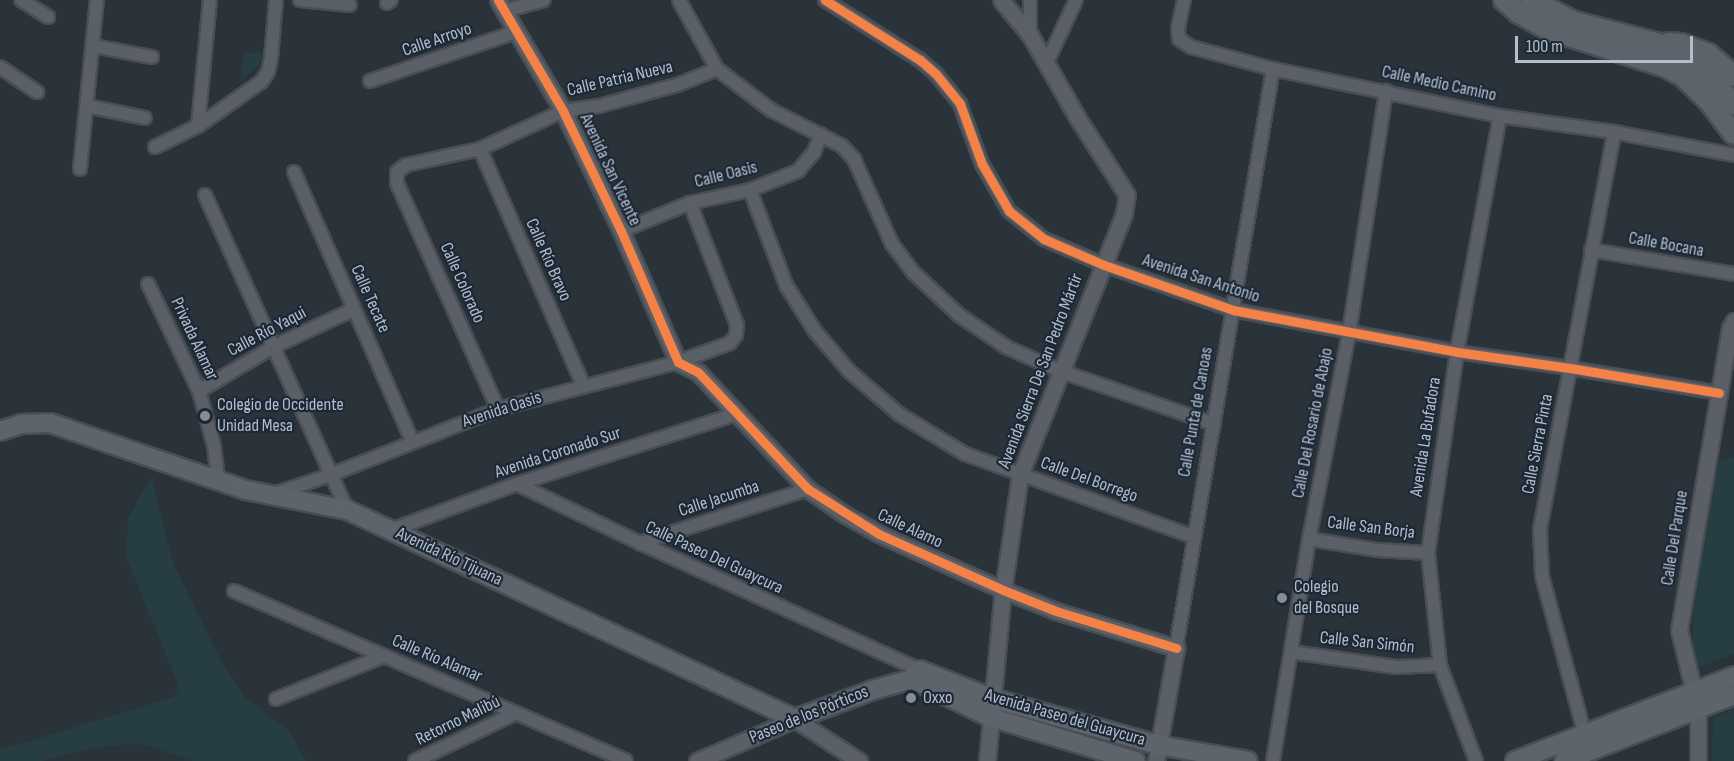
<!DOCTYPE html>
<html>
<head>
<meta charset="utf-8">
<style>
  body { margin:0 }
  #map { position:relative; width:1734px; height:761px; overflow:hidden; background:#2a323a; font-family:"Sofia Sans Condensed",sans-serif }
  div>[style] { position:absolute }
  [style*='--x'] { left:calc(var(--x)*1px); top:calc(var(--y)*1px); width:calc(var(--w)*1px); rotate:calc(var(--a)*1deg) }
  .green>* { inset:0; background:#263e41 }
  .roads { filter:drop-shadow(2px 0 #494e54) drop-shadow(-2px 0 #494e54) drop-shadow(0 2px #494e54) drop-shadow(0 -2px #494e54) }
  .minor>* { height:12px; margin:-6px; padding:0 6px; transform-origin:6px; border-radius:6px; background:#5b6068 }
  .tertiary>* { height:15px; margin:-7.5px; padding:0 7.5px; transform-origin:7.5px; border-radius:7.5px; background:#5b6068 }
  .secondary>* { height:18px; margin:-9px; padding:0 9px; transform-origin:9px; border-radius:9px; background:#5e646c }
  .primary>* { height:20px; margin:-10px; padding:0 10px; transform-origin:10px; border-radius:10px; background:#5d636a }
  .cycleway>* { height:9px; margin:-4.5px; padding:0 4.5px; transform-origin:4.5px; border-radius:4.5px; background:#f48246 }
  .dots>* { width:16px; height:16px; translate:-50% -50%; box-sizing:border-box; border:3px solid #1d2836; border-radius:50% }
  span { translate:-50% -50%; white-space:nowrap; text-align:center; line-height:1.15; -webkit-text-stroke:4.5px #1d2836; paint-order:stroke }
  .street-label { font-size:18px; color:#b4becb }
  .poi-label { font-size:18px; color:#b4becb }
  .left { translate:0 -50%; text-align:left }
  .scale { position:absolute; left:1515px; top:36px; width:178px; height:27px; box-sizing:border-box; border:3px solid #b4becb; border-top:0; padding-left:8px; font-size:18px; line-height:21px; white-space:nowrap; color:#b4becb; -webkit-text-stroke:4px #1d2836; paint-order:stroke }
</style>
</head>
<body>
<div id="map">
  <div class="green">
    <i style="clip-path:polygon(244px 52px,263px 54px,259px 66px,240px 82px)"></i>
    <i style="clip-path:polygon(1734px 457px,1734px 654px,1699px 667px,1693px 649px,1693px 615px,1700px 560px,1719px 461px)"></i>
    <i style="clip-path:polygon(151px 476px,173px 563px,217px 653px,245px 698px,288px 729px,306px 761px,193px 761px,139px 743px,88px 749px,42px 761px,0 761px,0 750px,174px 697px,179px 686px,126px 557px,128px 518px)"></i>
    <i style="clip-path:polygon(1734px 709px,1734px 761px,1712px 761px,1713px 718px)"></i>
  </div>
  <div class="roads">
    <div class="minor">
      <i style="--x:21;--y:0;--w:32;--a:32"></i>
      <i style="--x:300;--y:0;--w:50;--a:5.7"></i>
      <i style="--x:679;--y:0;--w:79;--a:61.2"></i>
      <i style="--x:717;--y:69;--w:68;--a:37.2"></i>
      <i style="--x:771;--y:110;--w:80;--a:26.9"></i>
      <i style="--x:842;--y:146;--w:18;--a:47"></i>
      <i style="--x:854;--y:159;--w:93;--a:65.9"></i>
      <i style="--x:892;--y:244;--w:36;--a:53"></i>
      <i style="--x:914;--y:273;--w:62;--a:43"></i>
      <i style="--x:959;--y:315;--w:57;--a:34.2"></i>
      <i style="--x:1006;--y:347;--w:59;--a:24"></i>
      <i style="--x:1060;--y:371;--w:163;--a:19"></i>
      <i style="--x:825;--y:0;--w:112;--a:32.3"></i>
      <i style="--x:920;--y:60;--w:21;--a:41"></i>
      <i style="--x:936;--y:74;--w:38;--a:51"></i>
      <i style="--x:960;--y:104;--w:64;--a:69.9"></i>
      <i style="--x:982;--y:164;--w:54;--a:60.1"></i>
      <i style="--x:1009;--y:211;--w:45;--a:38.7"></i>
      <i style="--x:1044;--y:239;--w:65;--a:23.4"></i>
      <i style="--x:1104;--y:265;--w:137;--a:19.2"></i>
      <i style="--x:1233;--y:310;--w:228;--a:10.6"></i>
      <i style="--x:1457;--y:352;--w:114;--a:8.1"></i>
      <i style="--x:1570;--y:368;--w:151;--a:9.5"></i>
      <i style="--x:1030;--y:0;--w:35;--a:90"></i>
      <i style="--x:1184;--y:0;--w:29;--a:102"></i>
      <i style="--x:1178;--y:28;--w:11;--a:85"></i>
      <i style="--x:1179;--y:39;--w:14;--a:34"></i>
      <i style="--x:1191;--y:47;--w:85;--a:15"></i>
      <i style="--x:1273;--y:69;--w:232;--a:11.7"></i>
      <i style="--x:1500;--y:116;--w:115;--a:8"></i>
      <i style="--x:1614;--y:132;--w:122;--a:10.9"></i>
      <i style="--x:387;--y:3;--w:5;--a:-37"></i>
      <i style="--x:504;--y:11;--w:41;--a:-15.4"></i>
      <i style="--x:93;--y:46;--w:60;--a:10.6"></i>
      <i style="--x:1047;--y:62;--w:68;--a:-64.9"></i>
      <i style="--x:0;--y:67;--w:45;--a:34"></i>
      <i style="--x:370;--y:81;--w:154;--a:-18.6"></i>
      <i style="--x:87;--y:106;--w:59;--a:11.7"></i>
      <i style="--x:198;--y:126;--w:127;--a:-84.6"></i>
      <i style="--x:155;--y:147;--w:48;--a:-26"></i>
      <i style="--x:198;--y:126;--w:77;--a:-34.9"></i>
      <i style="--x:261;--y:82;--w:12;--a:-55"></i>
      <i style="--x:268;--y:72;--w:13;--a:-77"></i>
      <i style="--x:271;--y:59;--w:59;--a:-85.2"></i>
      <i style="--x:480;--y:149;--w:257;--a:66.4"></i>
      <i style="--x:80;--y:169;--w:170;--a:-84.3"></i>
      <i style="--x:294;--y:172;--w:294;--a:66.3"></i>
      <i style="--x:750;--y:190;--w:102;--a:69.2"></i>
      <i style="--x:786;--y:285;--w:54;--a:57.8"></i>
      <i style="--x:815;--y:331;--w:52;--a:49.6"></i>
      <i style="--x:849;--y:371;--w:66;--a:40.7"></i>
      <i style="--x:899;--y:414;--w:77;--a:31.2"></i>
      <i style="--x:965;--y:454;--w:244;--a:19.9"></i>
      <i style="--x:205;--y:195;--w:346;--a:65.7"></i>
      <i style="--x:621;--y:231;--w:74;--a:-22.1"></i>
      <i style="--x:690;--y:203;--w:61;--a:-12.2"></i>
      <i style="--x:750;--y:190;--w:52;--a:-21.6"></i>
      <i style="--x:798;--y:171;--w:25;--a:-50"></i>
      <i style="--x:814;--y:152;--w:19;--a:-69"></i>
      <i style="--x:1591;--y:250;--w:145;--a:9.5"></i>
      <i style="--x:148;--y:284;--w:119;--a:64.5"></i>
      <i style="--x:199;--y:391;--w:57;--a:74.7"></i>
      <i style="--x:214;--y:446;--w:34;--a:83"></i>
      <i style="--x:199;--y:391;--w:86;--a:-30.7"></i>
      <i style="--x:273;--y:347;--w:89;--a:-25.1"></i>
      <i style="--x:498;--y:409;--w:248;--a:-114.1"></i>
      <i style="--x:397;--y:183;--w:11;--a:-90"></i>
      <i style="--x:397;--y:172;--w:11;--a:-38"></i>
      <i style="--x:406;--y:165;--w:76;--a:-12.2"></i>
      <i style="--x:480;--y:149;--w:91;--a:-24.6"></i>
      <i style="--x:563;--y:111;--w:36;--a:-8"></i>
      <i style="--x:599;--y:106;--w:81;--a:-15.1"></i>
      <i style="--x:677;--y:85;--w:43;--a:-21.8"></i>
      <i style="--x:517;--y:484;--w:136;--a:25.6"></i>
      <i style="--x:640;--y:543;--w:307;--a:24.4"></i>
      <i style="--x:274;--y:494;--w:59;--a:-18.7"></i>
      <i style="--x:330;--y:475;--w:180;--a:-21.4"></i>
      <i style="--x:498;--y:409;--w:186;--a:-14.6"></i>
      <i style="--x:678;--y:362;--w:55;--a:-20.1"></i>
      <i style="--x:730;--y:343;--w:10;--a:-53"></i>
      <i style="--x:736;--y:335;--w:10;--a:-84"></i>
      <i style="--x:737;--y:325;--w:131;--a:-111.1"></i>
      <i style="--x:391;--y:530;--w:134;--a:-20.1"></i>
      <i style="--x:517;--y:484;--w:231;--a:-17.7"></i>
      <i style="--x:1309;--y:539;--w:70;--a:9.1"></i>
      <i style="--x:1378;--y:550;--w:50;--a:3.4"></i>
      <i style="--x:640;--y:543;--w:176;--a:-17.8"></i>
      <i style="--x:234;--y:591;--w:427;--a:23.4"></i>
      <i style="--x:1176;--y:648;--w:587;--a:-80.49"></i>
      <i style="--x:1291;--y:652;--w:106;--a:8.1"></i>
      <i style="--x:1396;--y:667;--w:44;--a:-2.6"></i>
      <i style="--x:276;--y:699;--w:116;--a:-21.7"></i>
      <i style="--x:1586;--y:739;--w:169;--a:-105.1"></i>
      <i style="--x:1542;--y:576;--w:47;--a:-92.4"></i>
      <i style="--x:1540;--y:529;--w:404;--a:-79.4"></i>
      <i style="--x:415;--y:761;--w:112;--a:-25.4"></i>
      <i style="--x:1273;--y:761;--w:225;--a:-80.8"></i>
      <i style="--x:1309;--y:539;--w:210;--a:-79"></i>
      <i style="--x:1349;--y:333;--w:245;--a:-81.3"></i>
      <i style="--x:1476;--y:761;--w:103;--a:-110.6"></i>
      <i style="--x:1440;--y:665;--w:113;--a:-96.1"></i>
      <i style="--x:1428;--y:553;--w:203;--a:-81.8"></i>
      <i style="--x:1457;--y:352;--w:240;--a:-79.7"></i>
    </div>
    <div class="tertiary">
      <i style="--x:498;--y:0;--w:129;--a:59.6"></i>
      <i style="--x:563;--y:111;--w:133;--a:64.2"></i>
      <i style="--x:621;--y:231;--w:143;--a:66.5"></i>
      <i style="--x:678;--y:362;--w:22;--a:27"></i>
      <i style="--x:698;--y:372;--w:161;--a:46.8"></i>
      <i style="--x:808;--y:489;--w:44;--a:34.8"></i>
      <i style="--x:844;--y:514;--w:40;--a:29.7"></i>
      <i style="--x:879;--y:534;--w:136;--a:24.3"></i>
      <i style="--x:1003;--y:590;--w:57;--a:21.6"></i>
      <i style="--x:1056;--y:611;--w:126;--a:17.1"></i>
      <i style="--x:1176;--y:648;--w:115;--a:100"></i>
      <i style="--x:697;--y:761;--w:107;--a:-23.2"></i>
      <i style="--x:795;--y:719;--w:77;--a:33.3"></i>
      <i style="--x:987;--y:761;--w:172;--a:-84.7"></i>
      <i style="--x:1003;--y:590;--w:116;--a:-81.6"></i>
      <i style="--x:1020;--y:475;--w:282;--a:-68.3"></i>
      <i style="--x:1124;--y:213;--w:18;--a:-81"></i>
      <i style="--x:1127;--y:195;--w:93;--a:-122.7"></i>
      <i style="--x:1077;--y:117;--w:95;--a:-119.8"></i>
      <i style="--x:1030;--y:35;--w:45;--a:-129.6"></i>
      <i style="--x:1698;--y:761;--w:52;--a:-90"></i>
      <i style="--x:1698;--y:709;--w:81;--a:-103.5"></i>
      <i style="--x:1679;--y:630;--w:240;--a:-80.4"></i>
      <i style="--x:1719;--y:393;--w:66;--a:-80.4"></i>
      <i style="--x:1730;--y:328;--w:8;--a:-60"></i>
    </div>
    <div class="secondary">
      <i style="--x:0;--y:431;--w:22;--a:-18"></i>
      <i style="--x:21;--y:424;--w:29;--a:-2"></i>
      <i style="--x:50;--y:423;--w:207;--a:18.9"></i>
      <i style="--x:246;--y:490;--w:103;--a:11.2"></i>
      <i style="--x:347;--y:510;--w:494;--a:25"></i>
      <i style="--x:795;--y:719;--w:83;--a:-20.4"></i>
      <i style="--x:873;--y:690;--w:41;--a:-15.8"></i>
      <i style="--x:912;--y:679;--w:12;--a:-48"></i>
      <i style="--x:920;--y:670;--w:76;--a:21.5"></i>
      <i style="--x:991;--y:698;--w:173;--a:15.7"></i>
      <i style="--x:1158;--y:745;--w:91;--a:10.1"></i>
      <i style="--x:912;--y:679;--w:87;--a:26"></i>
      <i style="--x:990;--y:717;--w:152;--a:16.8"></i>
      <i style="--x:1515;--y:761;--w:235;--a:-21.2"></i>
      <i style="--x:1564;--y:761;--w:182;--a:-21.2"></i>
    </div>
    <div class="primary">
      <i style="--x:1504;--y:0;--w:20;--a:41"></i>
      <i style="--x:1519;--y:13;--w:35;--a:29"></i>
      <i style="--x:1550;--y:30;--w:122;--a:17.7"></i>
      <i style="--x:1666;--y:67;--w:19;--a:28"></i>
      <i style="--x:1683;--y:76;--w:36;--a:44"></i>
      <i style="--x:1709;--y:101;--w:41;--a:52.9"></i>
      <i style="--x:1531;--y:0;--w:48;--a:27.1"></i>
      <i style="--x:1574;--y:22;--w:85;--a:14.4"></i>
      <i style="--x:1656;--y:43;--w:22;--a:27"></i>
      <i style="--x:1676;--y:53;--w:43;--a:35.5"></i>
      <i style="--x:1711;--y:78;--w:35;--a:49"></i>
      <i style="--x:1669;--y:43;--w:12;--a:5"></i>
      <i style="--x:1681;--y:44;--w:29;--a:20"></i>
      <i style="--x:1708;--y:54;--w:34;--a:40"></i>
    </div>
  </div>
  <div class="cycleway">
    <i style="--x:498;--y:0;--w:129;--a:59.6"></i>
    <i style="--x:563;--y:111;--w:133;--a:64.2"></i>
    <i style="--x:621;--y:231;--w:143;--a:66.5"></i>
    <i style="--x:678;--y:362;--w:22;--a:27"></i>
    <i style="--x:698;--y:372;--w:161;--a:46.8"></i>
    <i style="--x:808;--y:489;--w:84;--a:32.4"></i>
    <i style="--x:879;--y:534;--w:136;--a:24.3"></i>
    <i style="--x:1003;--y:590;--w:57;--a:21.6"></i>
    <i style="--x:1056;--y:611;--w:126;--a:17.1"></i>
    <i style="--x:825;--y:0;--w:112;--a:32.3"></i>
    <i style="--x:920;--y:60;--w:21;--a:41"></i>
    <i style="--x:936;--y:74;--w:38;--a:51"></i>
    <i style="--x:960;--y:104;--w:64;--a:69.9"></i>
    <i style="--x:982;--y:164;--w:54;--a:60.1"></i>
    <i style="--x:1009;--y:211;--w:45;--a:38.7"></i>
    <i style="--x:1044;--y:239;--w:65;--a:23.4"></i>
    <i style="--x:1104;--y:265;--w:137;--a:19.2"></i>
    <i style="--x:1233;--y:310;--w:228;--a:10.6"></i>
    <i style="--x:1457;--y:352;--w:114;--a:8.1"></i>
    <i style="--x:1570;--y:368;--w:151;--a:9.5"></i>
  </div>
  <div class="dots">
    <i style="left:205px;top:416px;background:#848d98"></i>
    <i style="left:1282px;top:598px;background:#848d98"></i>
    <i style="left:911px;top:698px;background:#848d98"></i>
  </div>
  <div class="street-label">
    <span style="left:437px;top:40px;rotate:-19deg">Calle Arroyo</span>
    <span style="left:620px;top:79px;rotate:-13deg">Calle Patria Nueva</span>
    <span style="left:1439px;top:84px;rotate:12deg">Calle Medio Camino</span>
    <span style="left:610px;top:170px;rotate:65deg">Avenida San Vicente</span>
    <span style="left:726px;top:175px;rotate:-14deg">Calle Oasis</span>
    <span style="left:1666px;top:245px;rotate:10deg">Calle Bocana</span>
    <span style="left:548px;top:260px;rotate:66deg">Calle Río Bravo</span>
    <span style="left:1201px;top:279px;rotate:18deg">Avenida San Antonio</span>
    <span style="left:462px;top:283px;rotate:66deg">Calle Colorado</span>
    <span style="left:370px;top:299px;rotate:66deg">Calle Tecate</span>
    <span style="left:267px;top:332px;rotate:-28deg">Calle Río Yaqui</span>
    <span style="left:194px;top:339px;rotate:65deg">Privada Alamar</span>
    <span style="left:1041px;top:371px;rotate:-69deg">Avenida Sierra De San Pedro Mártir</span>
    <span style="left:502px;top:410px;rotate:-18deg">Avenida Oasis</span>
    <span style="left:1196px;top:412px;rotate:-80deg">Calle Punta de Canoas</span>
    <span style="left:1313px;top:423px;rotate:-79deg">Calle Del Rosario de Abajo</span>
    <span style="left:1426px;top:437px;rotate:-81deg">Avenida La Bufadora</span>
    <span style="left:1538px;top:444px;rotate:-79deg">Calle Sierra Pinta</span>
    <span style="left:558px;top:453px;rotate:-18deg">Avenida Coronado Sur</span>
    <span style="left:1089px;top:480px;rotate:20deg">Calle Del Borrego</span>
    <span style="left:719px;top:499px;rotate:-18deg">Calle Jacumba</span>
    <span style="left:1371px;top:528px;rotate:7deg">Calle San Borja</span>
    <span style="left:910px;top:529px;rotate:25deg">Calle Alamo</span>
    <span style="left:1675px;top:538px;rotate:-81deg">Calle Del Parque</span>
    <span style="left:449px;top:557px;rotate:25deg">Avenida Río Tijuana</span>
    <span style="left:714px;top:558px;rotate:25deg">Calle Paseo Del Guaycura</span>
    <span style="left:1367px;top:643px;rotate:6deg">Calle San Simón</span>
    <span style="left:437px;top:659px;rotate:23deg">Calle Río Alamar</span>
    <span style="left:809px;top:715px;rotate:-22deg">Paseo de los Pórticos</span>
    <span style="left:1065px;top:718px;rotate:16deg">Avenida Paseo del Guaycura</span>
    <span style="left:458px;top:721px;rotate:-26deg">Retorno Malibú</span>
  </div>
  <div class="poi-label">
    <span class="left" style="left:217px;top:416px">Colegio de Occidente<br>Unidad Mesa</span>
    <span class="left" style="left:1294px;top:598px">Colegio<br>del Bosque</span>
    <span class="left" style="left:923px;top:698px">Oxxo</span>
  </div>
  <div class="scale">100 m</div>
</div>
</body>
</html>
